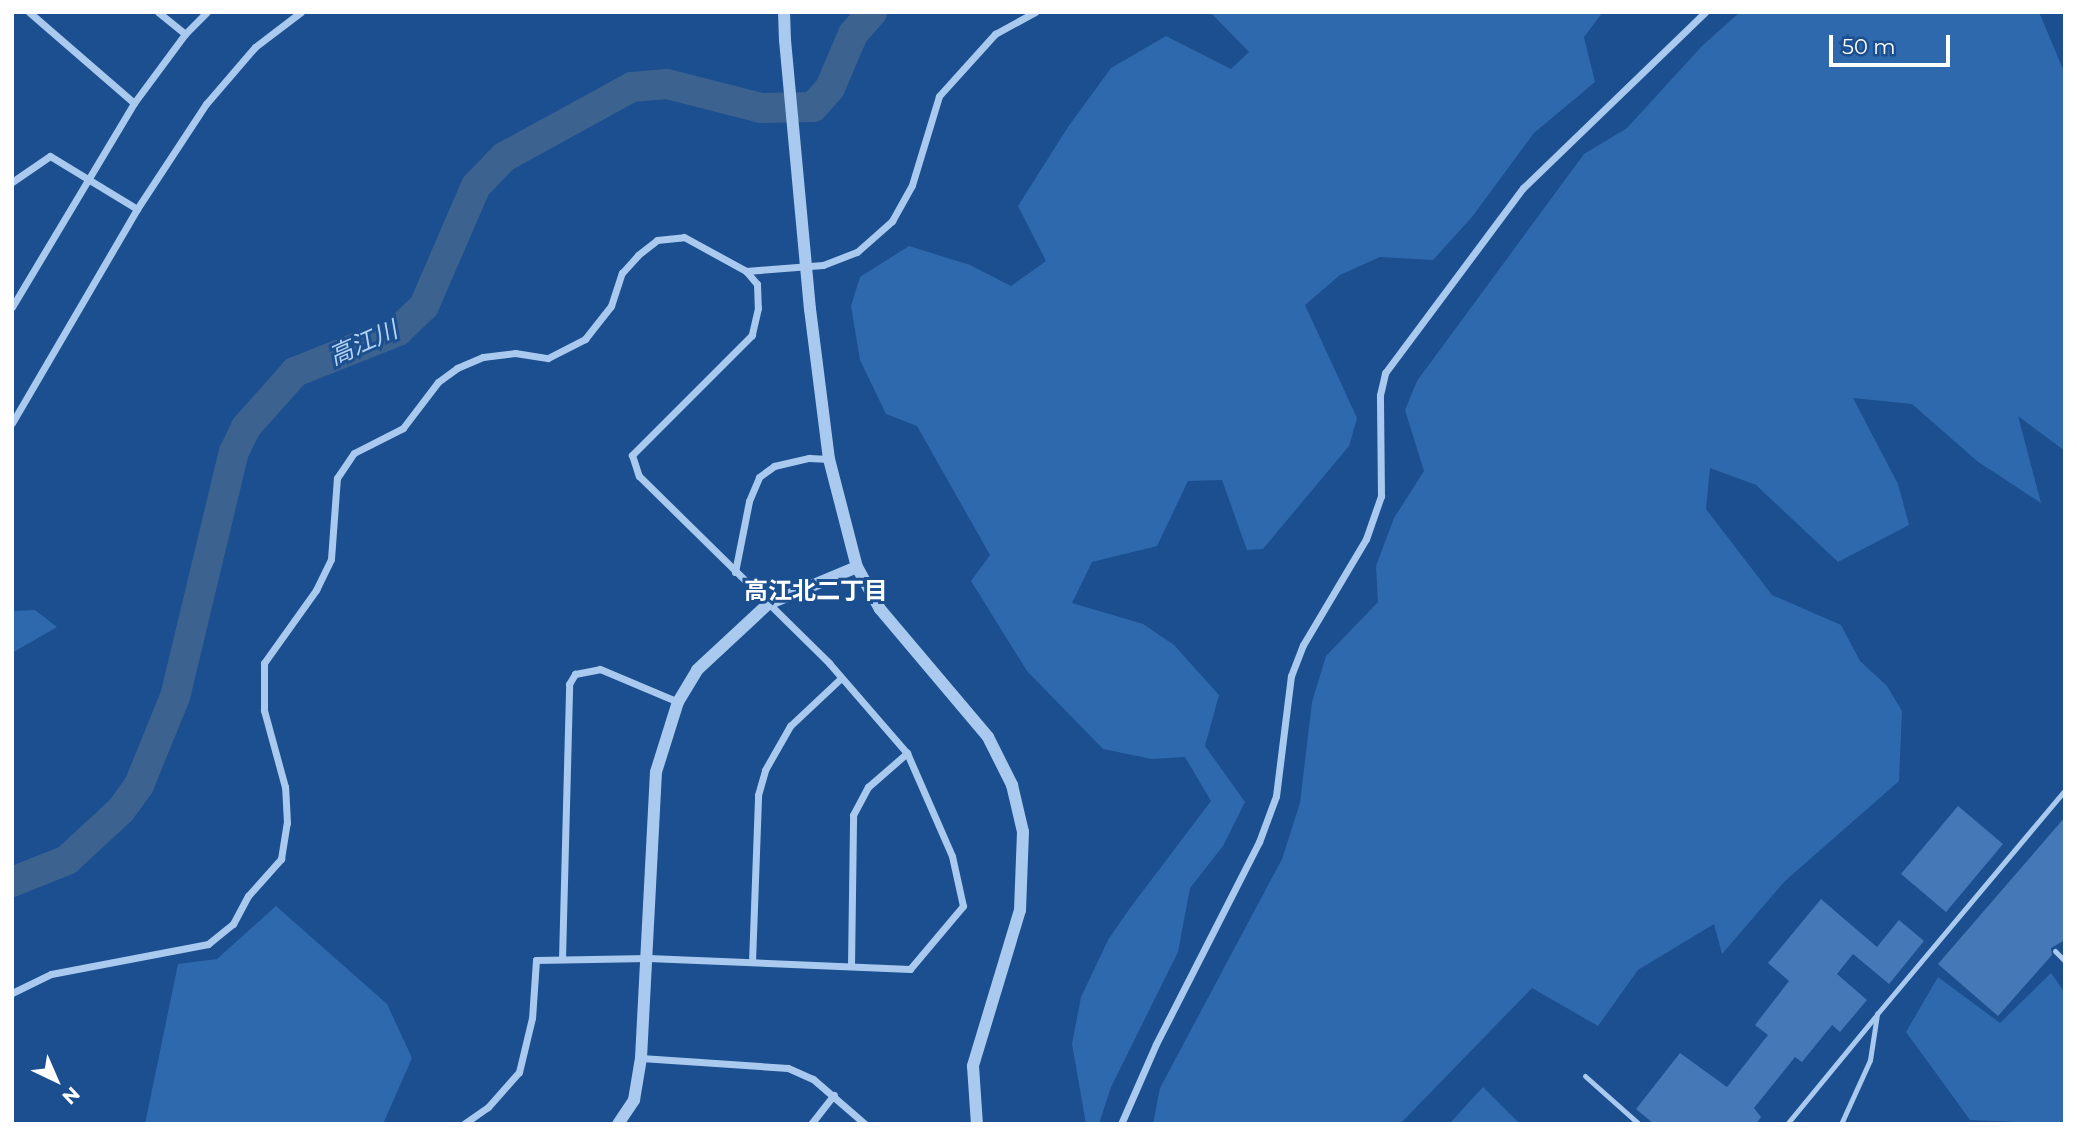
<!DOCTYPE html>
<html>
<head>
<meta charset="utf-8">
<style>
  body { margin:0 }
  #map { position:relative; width:2077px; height:1136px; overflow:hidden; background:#1b4f8f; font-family:Montserrat,"Noto Sans JP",sans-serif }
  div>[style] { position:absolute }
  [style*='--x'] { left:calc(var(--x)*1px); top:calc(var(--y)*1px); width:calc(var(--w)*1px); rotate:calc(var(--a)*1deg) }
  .green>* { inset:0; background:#2e69ad }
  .river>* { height:30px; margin:-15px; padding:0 15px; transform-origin:15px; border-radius:15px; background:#3c6290 }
  .building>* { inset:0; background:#4478b7 }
  .service>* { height:5px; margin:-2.5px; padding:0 2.5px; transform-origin:2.5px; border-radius:2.5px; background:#a9c9ee }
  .minor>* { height:7px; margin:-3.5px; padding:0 3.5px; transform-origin:3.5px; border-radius:3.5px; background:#a9c9ee }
  .tertiary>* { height:12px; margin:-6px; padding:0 6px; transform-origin:6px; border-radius:6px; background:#a9c9ee }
  .tertiary-bridge>* { height:12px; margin:-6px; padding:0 6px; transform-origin:6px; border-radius:6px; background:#a9c9ee }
  span { translate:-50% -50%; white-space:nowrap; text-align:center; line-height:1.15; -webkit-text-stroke:6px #1b4f8f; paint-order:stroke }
  .water-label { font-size:24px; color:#b5d3f5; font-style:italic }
  .neighbourhood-label { font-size:24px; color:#fff; font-weight:700 }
  .frame { position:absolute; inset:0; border:14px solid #fff; pointer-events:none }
  .north { position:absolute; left:21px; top:1045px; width:70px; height:70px; -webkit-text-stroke:5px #1b4f8f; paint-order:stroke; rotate:136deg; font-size:19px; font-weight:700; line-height:28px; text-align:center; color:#fff }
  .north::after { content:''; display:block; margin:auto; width:24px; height:32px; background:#fff; clip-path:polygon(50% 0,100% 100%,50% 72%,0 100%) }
  .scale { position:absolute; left:1829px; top:35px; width:121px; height:32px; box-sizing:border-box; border:4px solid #fff; border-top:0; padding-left:9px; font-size:21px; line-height:24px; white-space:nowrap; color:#fff; -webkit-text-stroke:5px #1b4f8f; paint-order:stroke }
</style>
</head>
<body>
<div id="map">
  <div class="green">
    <i style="clip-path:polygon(1210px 12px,1603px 12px,1584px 37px,1595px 82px,1534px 133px,1472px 217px,1433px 260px,1380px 257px,1340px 275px,1305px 305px,1357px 418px,1349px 446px,1263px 549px,1247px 550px,1222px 480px,1188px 481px,1157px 546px,1092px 562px,1072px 603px,1143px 624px,1174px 645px,1219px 695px,1205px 746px,1245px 802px,1223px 846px,1190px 888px,1178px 952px,1111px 1087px,1099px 1124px,1086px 1124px,1072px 1044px,1081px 997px,1108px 940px,1130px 908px,1211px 801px,1185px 757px,1152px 759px,1103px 749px,1027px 671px,971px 581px,990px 555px,917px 426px,886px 414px,860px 360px,851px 306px,860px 277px,909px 246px,970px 265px,1011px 286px,1046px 261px,1018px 206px,1068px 127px,1111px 68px,1166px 36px,1231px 69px,1249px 52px)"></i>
    <i style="clip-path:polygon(1740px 12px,2039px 12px,2065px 74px,2065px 451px,2018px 416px,2041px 503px,1977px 461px,1912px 404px,1853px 398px,1898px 484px,1909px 525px,1838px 562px,1756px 485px,1710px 468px,1706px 509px,1772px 595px,1841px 625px,1860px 661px,1887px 686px,1902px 711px,1899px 781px,1785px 881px,1722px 954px,1714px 924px,1638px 970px,1598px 1026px,1532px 988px,1400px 1124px,1153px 1124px,1160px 1088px,1282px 859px,1300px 803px,1312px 702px,1326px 656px,1378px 602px,1376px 566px,1394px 518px,1424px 471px,1405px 410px,1417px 381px,1584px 154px,1627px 128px,1702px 46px)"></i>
    <i style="clip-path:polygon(35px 610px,57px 627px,12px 653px,12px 611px)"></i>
    <i style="clip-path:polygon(276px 906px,387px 1004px,412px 1058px,383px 1124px,145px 1124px,178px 964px,217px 959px)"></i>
    <i style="clip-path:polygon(2051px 973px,2065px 993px,2065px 1124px,1970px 1120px,1906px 1032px,1938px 977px,2000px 1023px)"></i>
    <i style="clip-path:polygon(1483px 1087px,1520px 1124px,1449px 1124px)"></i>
  </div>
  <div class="river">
    <i style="--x:12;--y:882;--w:59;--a:-21.8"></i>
    <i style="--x:67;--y:860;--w:74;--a:-42.8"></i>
    <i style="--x:121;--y:810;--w:31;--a:-54"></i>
    <i style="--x:139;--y:785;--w:95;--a:-67.8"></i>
    <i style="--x:175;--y:697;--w:252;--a:-76.5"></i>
    <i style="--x:234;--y:452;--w:28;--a:-64"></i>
    <i style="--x:246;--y:427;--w:74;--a:-48.3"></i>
    <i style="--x:295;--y:372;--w:111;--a:-21.7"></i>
    <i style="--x:398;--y:331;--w:36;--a:-44"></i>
    <i style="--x:424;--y:306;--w:131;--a:-66.6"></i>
    <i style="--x:476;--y:186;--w:40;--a:-46"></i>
    <i style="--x:504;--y:157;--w:146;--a:-28.7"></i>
    <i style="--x:632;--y:87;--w:35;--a:-5"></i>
    <i style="--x:667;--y:84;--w:97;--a:14.3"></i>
    <i style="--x:761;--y:108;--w:52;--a:-1.1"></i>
    <i style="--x:813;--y:107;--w:25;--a:-48"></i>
    <i style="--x:830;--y:88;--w:59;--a:-66.9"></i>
    <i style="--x:853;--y:34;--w:29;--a:-49"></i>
  </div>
  <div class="building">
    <i style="clip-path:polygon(1958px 806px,2003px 844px,1946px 912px,1901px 874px)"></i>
    <i style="clip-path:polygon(2065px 817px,2065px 940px,2051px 948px,2052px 955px,1998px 1016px,1938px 964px)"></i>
    <i style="clip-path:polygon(1821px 899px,1877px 947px,1899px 920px,1924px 941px,1889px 984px,1853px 954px,1837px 974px,1867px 1000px,1840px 1032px,1832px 1025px,1802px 1062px,1795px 1057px,1754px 1108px,1761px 1117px,1756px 1124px,1654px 1124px,1636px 1109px,1680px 1053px,1727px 1087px,1768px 1035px,1755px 1025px,1789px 981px,1768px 963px)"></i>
  </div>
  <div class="service">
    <i style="--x:2055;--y:951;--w:14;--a:45"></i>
    <i style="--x:1585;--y:1076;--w:72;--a:41.6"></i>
    <i style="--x:1787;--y:1124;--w:139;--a:-50.6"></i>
    <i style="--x:1841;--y:1124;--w:70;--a:-65.6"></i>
    <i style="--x:1870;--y:1060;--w:47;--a:-81.3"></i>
    <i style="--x:1877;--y:1014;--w:292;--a:-50"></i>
  </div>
  <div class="minor">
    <i style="--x:29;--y:12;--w:139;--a:40.9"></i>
    <i style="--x:158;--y:12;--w:35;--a:39"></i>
    <i style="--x:12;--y:182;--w:46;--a:-34.4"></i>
    <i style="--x:50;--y:156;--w:102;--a:31.3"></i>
    <i style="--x:746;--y:271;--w:77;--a:-4.5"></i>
    <i style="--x:823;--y:265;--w:36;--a:-21"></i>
    <i style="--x:857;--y:252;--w:47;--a:-41.5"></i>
    <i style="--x:892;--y:221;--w:41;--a:-60.9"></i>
    <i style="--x:912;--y:185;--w:93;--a:-73.1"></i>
    <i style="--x:939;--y:96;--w:84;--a:-47.9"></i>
    <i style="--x:995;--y:34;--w:46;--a:-28.8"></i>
    <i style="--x:12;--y:307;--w:238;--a:-59.1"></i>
    <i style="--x:134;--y:103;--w:86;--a:-53.5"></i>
    <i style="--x:185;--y:34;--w:31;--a:-45"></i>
    <i style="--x:12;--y:423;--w:248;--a:-59.7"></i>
    <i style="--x:137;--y:209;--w:126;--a:-56.7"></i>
    <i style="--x:206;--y:104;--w:75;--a:-49.3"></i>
    <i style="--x:255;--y:47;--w:58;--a:-37.3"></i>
    <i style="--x:735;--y:572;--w:72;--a:-78.8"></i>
    <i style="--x:749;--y:501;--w:26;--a:-67"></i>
    <i style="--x:759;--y:477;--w:19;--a:-36"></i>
    <i style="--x:774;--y:466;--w:36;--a:-13"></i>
    <i style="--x:809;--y:458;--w:20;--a:3"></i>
    <i style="--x:562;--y:959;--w:275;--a:-88.5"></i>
    <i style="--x:569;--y:684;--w:12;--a:-59"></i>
    <i style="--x:575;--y:674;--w:25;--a:-11"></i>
    <i style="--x:600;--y:669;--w:85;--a:22.9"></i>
    <i style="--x:752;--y:962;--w:167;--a:-87.9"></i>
    <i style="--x:758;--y:795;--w:26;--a:-74"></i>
    <i style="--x:765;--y:770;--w:51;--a:-60.4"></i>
    <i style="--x:790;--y:726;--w:69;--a:-43.2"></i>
    <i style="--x:851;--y:966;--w:151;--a:-89.2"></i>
    <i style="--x:853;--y:815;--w:32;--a:-62"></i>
    <i style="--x:868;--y:787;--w:52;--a:-41.1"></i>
    <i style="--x:12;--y:993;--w:43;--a:-26"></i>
    <i style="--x:51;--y:974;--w:160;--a:-10.8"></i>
    <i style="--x:208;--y:944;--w:32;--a:-39"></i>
    <i style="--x:233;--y:924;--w:32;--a:-62"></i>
    <i style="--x:248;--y:896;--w:50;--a:-48.3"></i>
    <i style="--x:281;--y:859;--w:36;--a:-81"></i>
    <i style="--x:287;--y:823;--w:36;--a:-93"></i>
    <i style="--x:285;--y:787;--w:80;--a:-105.3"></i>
    <i style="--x:264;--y:710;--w:47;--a:-90"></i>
    <i style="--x:264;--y:663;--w:90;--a:-54.5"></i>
    <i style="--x:316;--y:590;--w:34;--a:-64"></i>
    <i style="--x:331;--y:559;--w:81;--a:-85.8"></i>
    <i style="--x:337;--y:478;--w:30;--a:-56"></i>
    <i style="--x:354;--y:453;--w:55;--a:-27"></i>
    <i style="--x:403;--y:428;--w:58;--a:-52.7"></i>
    <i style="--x:438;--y:382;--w:24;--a:-36"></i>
    <i style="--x:457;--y:368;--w:28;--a:-23"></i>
    <i style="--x:483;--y:357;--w:32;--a:-7"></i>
    <i style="--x:515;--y:353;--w:33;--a:9"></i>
    <i style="--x:548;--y:358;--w:42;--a:-27.2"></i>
    <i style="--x:585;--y:339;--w:42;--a:-51.8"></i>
    <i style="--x:611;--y:306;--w:35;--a:-72"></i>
    <i style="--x:622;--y:273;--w:24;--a:-48"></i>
    <i style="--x:638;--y:255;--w:24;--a:-38"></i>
    <i style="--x:657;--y:240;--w:27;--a:-6"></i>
    <i style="--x:684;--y:237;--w:71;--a:28.7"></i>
    <i style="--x:746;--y:271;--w:17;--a:50"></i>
    <i style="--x:757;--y:284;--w:24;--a:88"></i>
    <i style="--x:758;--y:308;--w:28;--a:103"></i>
    <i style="--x:752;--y:335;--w:170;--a:135"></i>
    <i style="--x:632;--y:455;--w:22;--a:72"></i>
    <i style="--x:639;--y:476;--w:267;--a:44.5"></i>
    <i style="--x:829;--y:663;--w:119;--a:49.1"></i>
    <i style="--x:907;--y:753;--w:112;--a:66.4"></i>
    <i style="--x:952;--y:856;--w:51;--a:77.6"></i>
    <i style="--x:963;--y:906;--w:82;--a:130.1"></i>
    <i style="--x:910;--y:969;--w:262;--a:-177.6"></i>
    <i style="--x:648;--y:958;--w:112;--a:179"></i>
    <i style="--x:536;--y:960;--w:58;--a:93.9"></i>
    <i style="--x:532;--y:1018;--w:56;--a:103.5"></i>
    <i style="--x:519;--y:1072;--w:47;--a:131.5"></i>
    <i style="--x:488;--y:1107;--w:29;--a:145"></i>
    <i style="--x:641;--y:1058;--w:147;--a:3.9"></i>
    <i style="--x:788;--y:1068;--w:27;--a:24"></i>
    <i style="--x:813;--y:1079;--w:69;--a:40.9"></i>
    <i style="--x:811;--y:1124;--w:37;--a:-52"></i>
    <i style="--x:1121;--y:1124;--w:87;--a:-66.4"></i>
    <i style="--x:1156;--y:1044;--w:227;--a:-63"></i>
    <i style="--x:1259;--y:842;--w:49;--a:-69.7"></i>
    <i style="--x:1276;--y:796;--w:121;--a:-82.9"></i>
    <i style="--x:1291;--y:676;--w:33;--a:-69"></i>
    <i style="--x:1303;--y:645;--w:123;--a:-59.3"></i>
    <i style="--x:1366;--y:539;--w:46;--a:-70.8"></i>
    <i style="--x:1381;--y:496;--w:101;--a:-90.6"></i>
    <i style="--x:1380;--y:395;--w:23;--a:-77"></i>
    <i style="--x:1385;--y:373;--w:231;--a:-53.3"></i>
    <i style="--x:1523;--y:188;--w:253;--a:-44"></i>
  </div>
  <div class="tertiary">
    <i style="--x:784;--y:12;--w:28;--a:88"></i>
    <i style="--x:810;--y:309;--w:151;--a:82.8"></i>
    <i style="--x:829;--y:459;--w:112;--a:75.5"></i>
    <i style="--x:857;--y:567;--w:48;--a:61.3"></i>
    <i style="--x:880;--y:609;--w:167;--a:49.8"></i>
    <i style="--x:988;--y:737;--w:54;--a:63.4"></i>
    <i style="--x:1012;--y:785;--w:48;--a:76.8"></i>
    <i style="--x:1023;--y:832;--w:78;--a:92.2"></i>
    <i style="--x:1020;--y:910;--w:163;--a:106.8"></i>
    <i style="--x:973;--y:1066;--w:58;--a:86.1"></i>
    <i style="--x:618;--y:1124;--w:29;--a:-56"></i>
    <i style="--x:634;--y:1100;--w:43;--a:-80.5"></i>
    <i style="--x:641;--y:1058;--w:286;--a:-87"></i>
    <i style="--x:656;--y:772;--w:73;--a:-72.6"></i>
    <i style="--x:678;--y:702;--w:37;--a:-59"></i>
    <i style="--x:697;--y:670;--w:97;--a:-42.9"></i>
    <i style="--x:768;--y:604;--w:96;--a:-22.6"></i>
  </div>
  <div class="tertiary-bridge">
    <i style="--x:785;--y:40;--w:270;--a:84.7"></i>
  </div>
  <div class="water-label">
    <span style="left:363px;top:343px;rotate:-24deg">高江川</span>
  </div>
  <div class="neighbourhood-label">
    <span style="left:816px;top:591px">高江北二丁目</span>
  </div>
  <div class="frame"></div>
  <div class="north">N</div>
  <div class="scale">50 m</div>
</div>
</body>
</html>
